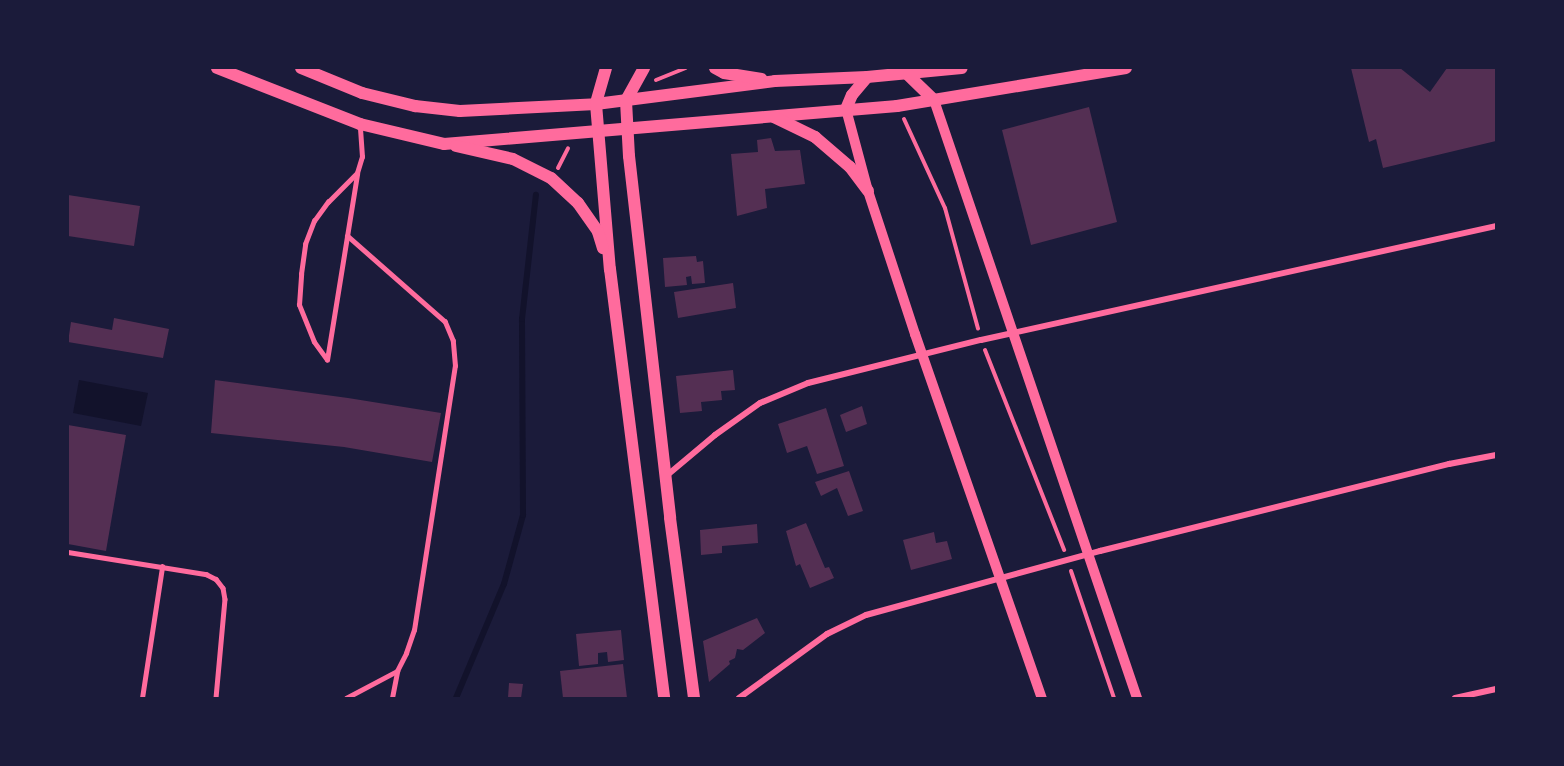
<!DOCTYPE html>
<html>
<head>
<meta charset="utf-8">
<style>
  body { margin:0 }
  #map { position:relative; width:1564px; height:766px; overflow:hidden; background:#1b1b3a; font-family:"Titillium Web",sans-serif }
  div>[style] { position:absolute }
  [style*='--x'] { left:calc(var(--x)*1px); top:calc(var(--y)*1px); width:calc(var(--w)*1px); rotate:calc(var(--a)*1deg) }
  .water>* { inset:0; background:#12122b }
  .stream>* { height:6px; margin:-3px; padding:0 3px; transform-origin:3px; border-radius:3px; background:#12122b }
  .building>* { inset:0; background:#542f53 }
  .path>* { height:4px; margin:-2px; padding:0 2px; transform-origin:2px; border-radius:2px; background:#ff6b9d }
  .service>* { height:4.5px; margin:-2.25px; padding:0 2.25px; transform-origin:2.25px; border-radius:2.25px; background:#ff6b9d }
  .minor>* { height:6px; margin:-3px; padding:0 3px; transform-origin:3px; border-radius:3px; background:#ff6b9d }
  .tertiary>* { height:10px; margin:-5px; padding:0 5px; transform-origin:5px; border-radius:5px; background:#ff6b9d }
  .secondary>* { height:12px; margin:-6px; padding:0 6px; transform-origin:6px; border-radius:6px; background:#ff6b9d }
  span { translate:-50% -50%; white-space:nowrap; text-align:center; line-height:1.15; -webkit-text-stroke:5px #1b1b3a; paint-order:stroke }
  .frame { position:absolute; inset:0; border:69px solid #1b1b3a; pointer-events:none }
</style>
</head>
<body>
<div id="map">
  <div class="water">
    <i style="clip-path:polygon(79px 380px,148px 393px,141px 426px,73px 413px)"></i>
  </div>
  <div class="stream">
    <i style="--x:456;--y:698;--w:124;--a:-67.2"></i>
    <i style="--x:504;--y:584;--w:72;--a:-74.6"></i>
    <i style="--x:523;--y:515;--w:196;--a:-90.3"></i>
    <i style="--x:522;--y:319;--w:125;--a:-83.6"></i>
  </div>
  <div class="building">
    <i style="clip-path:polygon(1351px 68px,1400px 68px,1430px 92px,1447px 68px,1496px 68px,1496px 141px,1383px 168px,1376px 139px,1369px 142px)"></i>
    <i style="clip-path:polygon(1089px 107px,1117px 222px,1031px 245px,1002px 130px)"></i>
    <i style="clip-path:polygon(771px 138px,775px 151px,800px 150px,805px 184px,765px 189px,767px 208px,737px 216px,731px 154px,758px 152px,757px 140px)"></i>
    <i style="clip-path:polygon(68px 195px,140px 206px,134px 246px,68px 236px)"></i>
    <i style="clip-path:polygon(696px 256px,697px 262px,703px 261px,705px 283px,692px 284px,691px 276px,686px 277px,687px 285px,665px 287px,663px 258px)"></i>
    <i style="clip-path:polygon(733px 283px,736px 308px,678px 318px,674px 292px)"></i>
    <i style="clip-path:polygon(114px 318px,169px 329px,163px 358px,68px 342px,71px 322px,112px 330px)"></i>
    <i style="clip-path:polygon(733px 370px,735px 390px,721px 391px,722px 400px,701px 402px,702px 411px,680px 413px,676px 376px)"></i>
    <i style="clip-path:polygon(215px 380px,348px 398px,441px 413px,432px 462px,344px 447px,211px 433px)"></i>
    <i style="clip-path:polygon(862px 406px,867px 424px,846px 432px,840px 415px)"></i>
    <i style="clip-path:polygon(826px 408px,844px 466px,817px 474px,807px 446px,787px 453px,778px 424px)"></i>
    <i style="clip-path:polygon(68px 425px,126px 435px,106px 551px,68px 544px)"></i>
    <i style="clip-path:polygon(849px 471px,863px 511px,848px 516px,837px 488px,821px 496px,815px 482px)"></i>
    <i style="clip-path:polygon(806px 523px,825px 568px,829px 567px,834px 578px,810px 588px,800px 564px,796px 566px,786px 531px)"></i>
    <i style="clip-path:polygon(757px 524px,758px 543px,722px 546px,722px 553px,701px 555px,700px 530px)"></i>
    <i style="clip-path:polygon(934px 532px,936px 543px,947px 541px,952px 559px,911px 570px,903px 540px)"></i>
    <i style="clip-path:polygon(757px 618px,765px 633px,743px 650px,737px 649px,735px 658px,729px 661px,730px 664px,709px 682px,703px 641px)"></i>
    <i style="clip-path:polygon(621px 630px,624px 660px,608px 662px,607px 652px,598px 653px,598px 664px,579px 666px,576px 634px)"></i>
    <i style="clip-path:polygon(623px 664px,627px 698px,563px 698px,560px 671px)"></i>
    <i style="clip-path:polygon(509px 683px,523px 684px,521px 698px,508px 698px)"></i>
  </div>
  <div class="path">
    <i style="--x:656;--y:80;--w:32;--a:-22"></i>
    <i style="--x:904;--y:119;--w:98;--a:65.3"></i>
    <i style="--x:945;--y:208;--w:125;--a:74.7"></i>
    <i style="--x:558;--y:168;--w:22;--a:-63"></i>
    <i style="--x:985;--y:350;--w:215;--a:68.4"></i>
    <i style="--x:1071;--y:571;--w:134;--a:71.3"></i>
  </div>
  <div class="service">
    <i style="--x:327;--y:360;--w:22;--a:-126"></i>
    <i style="--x:314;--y:342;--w:40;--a:-112"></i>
    <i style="--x:299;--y:305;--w:31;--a:-86"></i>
    <i style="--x:301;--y:274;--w:30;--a:-82"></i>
    <i style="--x:305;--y:244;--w:25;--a:-69"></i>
    <i style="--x:314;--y:221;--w:24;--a:-54"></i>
    <i style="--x:328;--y:202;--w:41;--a:-45"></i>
    <i style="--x:357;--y:173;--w:17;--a:-73"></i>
    <i style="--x:362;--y:157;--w:32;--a:-94"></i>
    <i style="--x:327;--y:360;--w:188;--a:-80.8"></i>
    <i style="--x:68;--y:552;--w:140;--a:9.1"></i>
    <i style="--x:206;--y:574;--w:11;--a:27"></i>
    <i style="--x:216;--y:579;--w:11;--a:52"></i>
    <i style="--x:223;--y:588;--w:11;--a:80"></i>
    <i style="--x:225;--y:599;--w:99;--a:95.2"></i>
    <i style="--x:142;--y:698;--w:133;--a:-81.3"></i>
    <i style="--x:346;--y:698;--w:58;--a:-27.9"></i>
    <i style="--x:397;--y:671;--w:20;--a:-63"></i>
    <i style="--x:406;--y:653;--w:24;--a:-71"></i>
    <i style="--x:414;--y:630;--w:267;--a:-81.2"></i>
    <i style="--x:455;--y:366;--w:25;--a:-95"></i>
    <i style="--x:453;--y:341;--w:21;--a:-113"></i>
    <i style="--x:445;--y:322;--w:130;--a:-138.7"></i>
    <i style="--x:392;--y:698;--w:26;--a:-79"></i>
  </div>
  <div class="minor">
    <i style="--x:665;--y:477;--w:65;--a:-40"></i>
    <i style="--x:715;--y:435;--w:55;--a:-35.4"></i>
    <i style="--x:760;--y:403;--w:52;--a:-22.6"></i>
    <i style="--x:808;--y:383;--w:178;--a:-14"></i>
    <i style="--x:981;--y:340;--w:527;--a:-12.48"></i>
    <i style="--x:739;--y:698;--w:109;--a:-36"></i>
    <i style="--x:827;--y:634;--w:43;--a:-26"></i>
    <i style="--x:866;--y:615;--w:243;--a:-15.3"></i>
    <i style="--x:1100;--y:551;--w:360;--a:-14"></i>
    <i style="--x:1449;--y:464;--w:48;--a:-10.8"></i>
    <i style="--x:1455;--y:698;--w:42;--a:-12.4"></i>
  </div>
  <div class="tertiary">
    <i style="--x:934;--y:100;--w:632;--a:71.25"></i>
    <i style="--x:846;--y:109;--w:85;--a:75"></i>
    <i style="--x:868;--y:191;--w:151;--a:71.8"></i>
    <i style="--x:915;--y:334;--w:386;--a:70.8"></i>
  </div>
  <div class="secondary">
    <i style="--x:217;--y:68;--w:154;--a:21.4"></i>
    <i style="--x:360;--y:124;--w:86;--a:13.4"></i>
    <i style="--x:444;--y:144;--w:455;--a:-4.8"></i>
    <i style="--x:897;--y:106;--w:232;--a:-9.4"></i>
    <i style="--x:301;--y:68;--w:66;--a:22.3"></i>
    <i style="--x:362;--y:93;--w:55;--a:13.8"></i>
    <i style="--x:415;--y:106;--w:45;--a:6.3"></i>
    <i style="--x:460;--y:111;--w:136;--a:-2.9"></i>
    <i style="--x:596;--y:104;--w:180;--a:-7.3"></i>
    <i style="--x:775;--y:81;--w:92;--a:-2.5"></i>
    <i style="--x:867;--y:77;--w:95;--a:-5.4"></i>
    <i style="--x:606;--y:68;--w:37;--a:106"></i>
    <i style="--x:596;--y:104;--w:166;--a:85.2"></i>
    <i style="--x:610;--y:269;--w:432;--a:82.8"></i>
    <i style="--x:644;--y:68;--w:38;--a:119"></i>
    <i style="--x:626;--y:101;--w:55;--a:86.9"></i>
    <i style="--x:629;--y:156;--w:364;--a:83.5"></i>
    <i style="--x:670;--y:518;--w:182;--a:82.4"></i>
    <i style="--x:715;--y:68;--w:10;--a:29"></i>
    <i style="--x:724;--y:73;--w:38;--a:9"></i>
    <i style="--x:906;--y:73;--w:39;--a:44"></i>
    <i style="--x:846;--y:109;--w:15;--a:-67"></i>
    <i style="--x:852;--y:95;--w:23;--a:-50"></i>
    <i style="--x:774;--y:117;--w:46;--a:26"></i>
    <i style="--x:815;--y:137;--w:46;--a:40.6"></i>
    <i style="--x:850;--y:167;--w:30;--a:53"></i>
    <i style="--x:456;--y:146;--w:58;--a:12.8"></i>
    <i style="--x:513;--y:159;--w:42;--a:26.6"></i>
    <i style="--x:551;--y:178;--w:37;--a:43"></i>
    <i style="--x:578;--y:203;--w:35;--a:55"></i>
    <i style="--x:598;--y:232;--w:17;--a:73"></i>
  </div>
  <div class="frame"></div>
</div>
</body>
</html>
